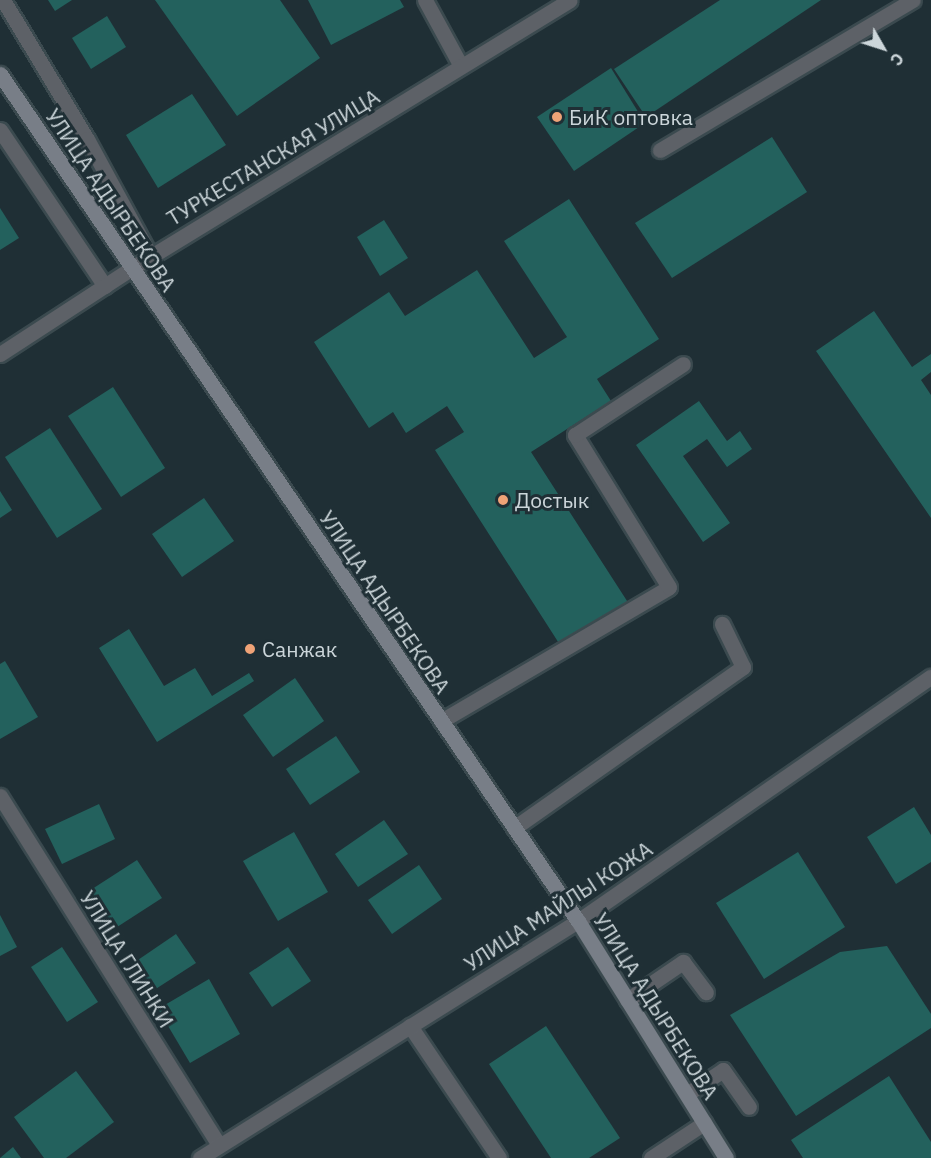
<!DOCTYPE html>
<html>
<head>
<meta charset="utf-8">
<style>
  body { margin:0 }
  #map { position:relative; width:931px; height:1158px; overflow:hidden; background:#1f2f35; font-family:"IBM Plex Sans",sans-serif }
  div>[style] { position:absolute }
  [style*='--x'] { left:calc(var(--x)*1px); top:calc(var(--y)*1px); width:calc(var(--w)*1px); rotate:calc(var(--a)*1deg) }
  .building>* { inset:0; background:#23615d }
  .roads { filter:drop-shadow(2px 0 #3b4a4f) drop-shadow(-2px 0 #3b4a4f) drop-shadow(0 2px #3b4a4f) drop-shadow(0 -2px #3b4a4f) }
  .service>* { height:15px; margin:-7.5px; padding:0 7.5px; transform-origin:7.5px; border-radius:7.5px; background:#5d6167 }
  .minor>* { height:15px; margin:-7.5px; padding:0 7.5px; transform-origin:7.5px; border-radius:7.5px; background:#5d6167 }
  .tertiary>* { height:15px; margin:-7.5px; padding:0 7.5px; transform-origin:7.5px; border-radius:7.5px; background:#5d6167 }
  .secondary>* { height:15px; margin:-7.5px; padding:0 7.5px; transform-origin:7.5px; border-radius:7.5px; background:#787e87 }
  .dots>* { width:16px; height:16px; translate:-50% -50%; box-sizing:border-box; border:3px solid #1f2f35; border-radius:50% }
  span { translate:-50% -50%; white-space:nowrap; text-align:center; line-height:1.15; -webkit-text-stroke:6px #1f2f35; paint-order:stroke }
  .poi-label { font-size:21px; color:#ccd6da }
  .left { translate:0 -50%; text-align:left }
  .street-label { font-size:21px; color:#ccd6da }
  .north { position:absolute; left:853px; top:18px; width:60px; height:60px; -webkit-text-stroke:4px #1f2f35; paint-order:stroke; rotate:129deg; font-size:16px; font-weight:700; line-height:24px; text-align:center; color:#ccd6da }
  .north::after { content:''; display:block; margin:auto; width:21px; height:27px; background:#ccd6da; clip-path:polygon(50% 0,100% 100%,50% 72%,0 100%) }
</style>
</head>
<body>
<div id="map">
  <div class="building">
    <i style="clip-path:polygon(48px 0,72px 0,55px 11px)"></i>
    <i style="clip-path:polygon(155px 0,280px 0,320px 58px,237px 116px)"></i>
    <i style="clip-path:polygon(308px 0,400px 0,404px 7px,331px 45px)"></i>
    <i style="clip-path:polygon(720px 0,821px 0,646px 117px,614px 69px)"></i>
    <i style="clip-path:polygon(107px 16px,126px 47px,91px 69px,72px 38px)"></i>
    <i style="clip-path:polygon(611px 68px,645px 123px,574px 171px,537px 117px)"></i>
    <i style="clip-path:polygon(192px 94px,226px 145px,158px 188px,126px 135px)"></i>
    <i style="clip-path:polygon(772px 137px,807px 192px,672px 278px,635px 223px)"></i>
    <i style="clip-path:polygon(569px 199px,659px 339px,597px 379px,611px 401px,531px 452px,629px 604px,562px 648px,435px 450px,464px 432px,447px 406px,406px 433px,393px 412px,369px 428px,314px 342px,389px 292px,405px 316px,477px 270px,534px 358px,567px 337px,504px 241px)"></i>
    <i style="clip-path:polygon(0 208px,19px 238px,0 250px)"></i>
    <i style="clip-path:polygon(384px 220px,408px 258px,380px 276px,357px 237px)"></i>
    <i style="clip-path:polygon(874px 311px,912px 367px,931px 354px,931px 372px,921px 380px,931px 395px,931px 518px,816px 351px)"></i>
    <i style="clip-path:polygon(113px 387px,165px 468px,121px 497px,68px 416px)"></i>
    <i style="clip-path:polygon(699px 401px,727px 441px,740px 431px,752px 449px,727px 467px,707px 439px,683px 456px,730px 523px,703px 542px,636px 445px)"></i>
    <i style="clip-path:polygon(50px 428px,102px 509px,57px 538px,5px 457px)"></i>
    <i style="clip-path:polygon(0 491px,12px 510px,0 518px)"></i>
    <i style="clip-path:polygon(204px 498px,234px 541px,182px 577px,152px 534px)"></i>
    <i style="clip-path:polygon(129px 629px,164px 686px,195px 668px,212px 696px,249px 673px,254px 681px,157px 742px,99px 648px)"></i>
    <i style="clip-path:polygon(5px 661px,38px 717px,0 739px,0 664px)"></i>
    <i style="clip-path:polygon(295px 678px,324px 721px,273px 757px,243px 715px)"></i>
    <i style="clip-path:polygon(336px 736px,360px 772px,310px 805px,286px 769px)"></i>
    <i style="clip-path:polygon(99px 804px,115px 839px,62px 864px,45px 829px)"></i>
    <i style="clip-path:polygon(914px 807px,931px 835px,931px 862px,896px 884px,867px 837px)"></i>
    <i style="clip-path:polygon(384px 820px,408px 854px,358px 887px,335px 854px)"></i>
    <i style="clip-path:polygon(294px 832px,328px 892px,278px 921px,243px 861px)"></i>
    <i style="clip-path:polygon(798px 852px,845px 927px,764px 979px,716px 903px)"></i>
    <i style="clip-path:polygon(137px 860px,162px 898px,114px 929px,89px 891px)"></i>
    <i style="clip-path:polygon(419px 865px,442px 899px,392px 934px,368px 900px)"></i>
    <i style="clip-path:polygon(0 915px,17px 947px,0 956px)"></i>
    <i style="clip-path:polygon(176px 934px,196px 963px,151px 992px,132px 964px)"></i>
    <i style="clip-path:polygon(887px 946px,931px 1014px,931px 1028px,796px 1116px,730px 1015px,840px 952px)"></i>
    <i style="clip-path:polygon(62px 947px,98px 1002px,67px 1022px,31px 967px)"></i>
    <i style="clip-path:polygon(288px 947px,311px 981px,272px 1007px,249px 973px)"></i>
    <i style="clip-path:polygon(209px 979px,240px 1034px,190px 1063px,158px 1009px)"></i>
    <i style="clip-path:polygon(546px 1026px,620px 1138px,589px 1158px,551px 1158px,489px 1064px)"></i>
    <i style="clip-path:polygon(76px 1071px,114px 1122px,66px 1158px,44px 1158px,14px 1117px)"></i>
    <i style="clip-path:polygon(889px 1076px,931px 1142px,931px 1158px,803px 1158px,791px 1140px)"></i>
    <i style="clip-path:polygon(13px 1147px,21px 1158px,0 1158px)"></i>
  </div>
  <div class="roads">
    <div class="service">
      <i style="--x:3;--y:0;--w:162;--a:58.9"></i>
      <i style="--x:87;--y:139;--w:134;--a:61.5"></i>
      <i style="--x:425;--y:0;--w:75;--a:61.4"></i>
      <i style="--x:660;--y:150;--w:294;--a:-30.7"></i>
      <i style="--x:441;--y:721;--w:264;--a:-30.4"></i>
      <i style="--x:669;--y:587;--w:179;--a:-121.7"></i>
      <i style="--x:575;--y:435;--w:129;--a:-33.3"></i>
      <i style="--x:514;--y:828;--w:280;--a:-35.1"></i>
      <i style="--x:743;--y:667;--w:48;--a:-116"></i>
      <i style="--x:627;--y:1000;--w:68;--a:-34.2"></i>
      <i style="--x:683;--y:962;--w:38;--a:53"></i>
      <i style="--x:410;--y:1026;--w:159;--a:56"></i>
      <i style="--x:687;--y:1094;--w:43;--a:-33.7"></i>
      <i style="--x:723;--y:1070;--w:45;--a:54.9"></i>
      <i style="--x:651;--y:1158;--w:64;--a:-33.4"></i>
    </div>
    <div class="minor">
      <i style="--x:0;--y:130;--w:188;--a:56.1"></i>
      <i style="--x:0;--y:796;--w:412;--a:57.9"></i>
      <i style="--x:200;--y:1158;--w:446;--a:-32.1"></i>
      <i style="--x:578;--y:921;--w:429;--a:-34.7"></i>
    </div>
    <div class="tertiary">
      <i style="--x:0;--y:354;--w:158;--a:-33.1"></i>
      <i style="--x:132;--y:268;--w:513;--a:-31.46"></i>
    </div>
    <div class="secondary">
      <i style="--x:0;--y:74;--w:1025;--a:55.69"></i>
      <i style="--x:578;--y:921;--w:279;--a:58"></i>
    </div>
  </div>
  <div class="dots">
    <i style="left:557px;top:117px;background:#efa377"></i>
    <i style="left:503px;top:500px;background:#efa377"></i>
    <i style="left:250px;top:649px;background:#efa377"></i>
  </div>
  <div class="poi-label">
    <span class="left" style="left:569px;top:117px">БиК оптовка</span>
    <span class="left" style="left:515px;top:500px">Достык</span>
    <span class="left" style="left:262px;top:649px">Санжак</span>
  </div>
  <div class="street-label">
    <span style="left:273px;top:157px;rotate:-31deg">ТУРКЕСТАНСКАЯ УЛИЦА</span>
    <span style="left:111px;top:200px;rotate:56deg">УЛИЦА АДЫРБЕКОВА</span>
    <span style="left:385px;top:602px;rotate:56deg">УЛИЦА АДЫРБЕКОВА</span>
    <span style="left:558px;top:906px;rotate:-33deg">УЛИЦА МАЙЛЫ КОЖА</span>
    <span style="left:127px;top:959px;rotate:58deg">УЛИЦА ГЛИНКИ</span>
    <span style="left:656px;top:1006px;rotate:58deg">УЛИЦА АДЫРБЕКОВА</span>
  </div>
  <div class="north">С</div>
</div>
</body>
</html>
